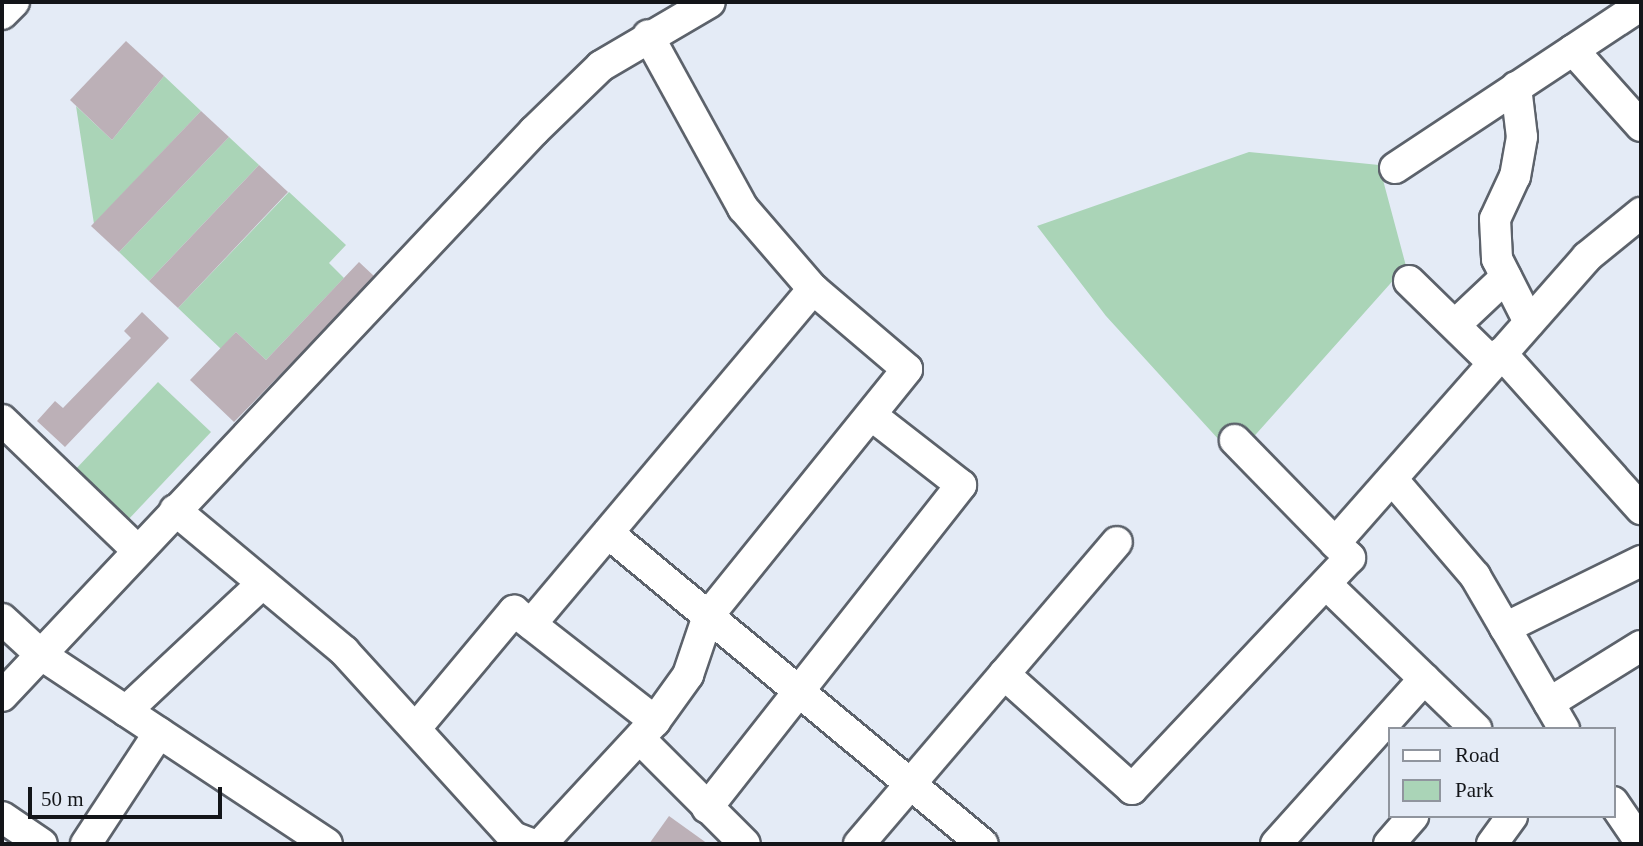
<!DOCTYPE html>
<html>
<head>
<meta charset="utf-8">
<style>
  body { margin:0 }
  #map { position:relative; width:1643px; height:846px; overflow:hidden; background:#e4ebf6; font-family:"Times New Roman",serif }
  div>[style] { position:absolute }
  [style*='--x'] { left:calc(var(--x)*1px); top:calc(var(--y)*1px); width:calc(var(--w)*1px); rotate:calc(var(--a)*1deg) }
  .green>* { inset:0; background:#aad4b7 }
  .building>* { inset:0; background:#bcb0b7 }
  .roads { filter:drop-shadow(2px 0 #5c626b) drop-shadow(-2px 0 #5c626b) drop-shadow(0 2px #5c626b) drop-shadow(0 -2px #5c626b) }
  .minor>* { height:30px; margin:-15px; padding:0 15px; transform-origin:15px; border-radius:15px; background:#fff }
  span { translate:-50% -50%; white-space:nowrap; text-align:center; line-height:1.15; -webkit-text-stroke:7px #e4ebf6; paint-order:stroke }
  .frame { position:absolute; inset:0; border:4px solid #131519; pointer-events:none }
  .legend { position:absolute; left:1388px; top:727px; width:228px; height:91px; box-sizing:border-box; background:#e4ebf6; border:2px solid #90959e; margin:0; padding:9px 12px; list-style:none; font-size:21px; color:#131519 }
  .legend li { display:flex; align-items:center; gap:14px; height:35px }
  .legend b { width:35px; border:2px solid #90959e }
  .scale { position:absolute; left:28px; top:787px; width:194px; height:32px; box-sizing:border-box; border:4px solid #131519; border-top:0; padding-left:9px; font-size:21px; line-height:24px; white-space:nowrap; color:#131519; -webkit-text-stroke:5px #e4ebf6; paint-order:stroke }
</style>
</head>
<body>
<div id="map">
  <div class="green">
    <i style="clip-path:polygon(164px 76px,201px 111px,94px 224px,76px 106px,112px 140px)"></i>
    <i style="clip-path:polygon(229px 137px,259px 165px,149px 281px,119px 252px)"></i>
    <i style="clip-path:polygon(1249px 152px,1379px 165px,1406px 266px,1249px 442px,1234px 429px,1220px 441px,1106px 316px,1037px 226px)"></i>
    <i style="clip-path:polygon(289px 192px,346px 245px,329px 263px,344px 278px,266px 360px,236px 332px,221px 349px,178px 308px)"></i>
    <i style="clip-path:polygon(158px 382px,211px 432px,127px 521px,74px 471px)"></i>
  </div>
  <div class="building">
    <i style="clip-path:polygon(126px 41px,164px 76px,112px 140px,70px 100px)"></i>
    <i style="clip-path:polygon(201px 111px,229px 137px,119px 252px,91px 226px)"></i>
    <i style="clip-path:polygon(259px 165px,288px 192px,178px 308px,149px 281px)"></i>
    <i style="clip-path:polygon(359px 262px,375px 277px,234px 422px,190px 380px,236px 332px,266px 360px)"></i>
    <i style="clip-path:polygon(142px 312px,169px 338px,65px 447px,37px 421px,55px 401px,63px 408px,131px 338px,124px 331px)"></i>
    <i style="clip-path:polygon(669px 816px,708px 844px,649px 844px)"></i>
  </div>
  <div class="roads">
    <div class="minor">
      <i style="--x:2;--y:14;--w:17;--a:-45"></i>
      <i style="--x:1573;--y:50;--w:102;--a:48.2"></i>
      <i style="--x:1516;--y:87;--w:50;--a:83.2"></i>
      <i style="--x:1522;--y:137;--w:40;--a:100"></i>
      <i style="--x:1515;--y:176;--w:47;--a:114.9"></i>
      <i style="--x:1495;--y:219;--w:40;--a:87.1"></i>
      <i style="--x:1497;--y:259;--w:71;--a:63.1"></i>
      <i style="--x:1395;--y:168;--w:295;--a:-33.5"></i>
      <i style="--x:1409;--y:281;--w:117;--a:44.3"></i>
      <i style="--x:1455;--y:325;--w:70;--a:-43.3"></i>
      <i style="--x:1501;--y:353;--w:210;--a:48.1"></i>
      <i style="--x:2;--y:420;--w:187;--a:43.9"></i>
      <i style="--x:1392;--y:479;--w:128;--a:49.4"></i>
      <i style="--x:1475;--y:576;--w:177;--a:59.8"></i>
      <i style="--x:175;--y:510;--w:220;--a:39.8"></i>
      <i style="--x:344;--y:651;--w:251;--a:47.7"></i>
      <i style="--x:513;--y:837;--w:19;--a:21"></i>
      <i style="--x:608;--y:533;--w:487;--a:39.7"></i>
      <i style="--x:1335;--y:543;--w:381;--a:-48.6"></i>
      <i style="--x:1587;--y:257;--w:70;--a:-39.2"></i>
      <i style="--x:1326;--y:584;--w:209;--a:44"></i>
      <i style="--x:2;--y:619;--w:52;--a:42.6"></i>
      <i style="--x:40;--y:654;--w:344;--a:33.5"></i>
      <i style="--x:531;--y:624;--w:438;--a:-49.9"></i>
      <i style="--x:1505;--y:628;--w:152;--a:-26.2"></i>
      <i style="--x:1004;--y:674;--w:172;--a:41.9"></i>
      <i style="--x:1132;--y:789;--w:318;--a:-46.7"></i>
      <i style="--x:1350;--y:558;--w:165;--a:-134.3"></i>
      <i style="--x:2;--y:696;--w:776;--a:-46.72"></i>
      <i style="--x:534;--y:131;--w:93;--a:-44.1"></i>
      <i style="--x:601;--y:66;--w:126;--a:-30.4"></i>
      <i style="--x:1549;--y:703;--w:108;--a:-31.8"></i>
      <i style="--x:126;--y:711;--w:187;--a:-43.1"></i>
      <i style="--x:416;--y:728;--w:153;--a:-50.1"></i>
      <i style="--x:514;--y:611;--w:179;--a:38"></i>
      <i style="--x:640;--y:739;--w:148;--a:45"></i>
      <i style="--x:1613;--y:802;--w:50;--a:55.7"></i>
      <i style="--x:707;--y:808;--w:411;--a:-51.8"></i>
      <i style="--x:961;--y:485;--w:114;--a:-142.1"></i>
      <i style="--x:2;--y:817;--w:48;--a:34"></i>
      <i style="--x:86;--y:844;--w:133;--a:-56.7"></i>
      <i style="--x:541;--y:844;--w:168;--a:-47.2"></i>
      <i style="--x:655;--y:721;--w:57;--a:-54.3"></i>
      <i style="--x:688;--y:675;--w:62;--a:-71.3"></i>
      <i style="--x:708;--y:616;--w:317;--a:-51.1"></i>
      <i style="--x:907;--y:369;--w:123;--a:-139.6"></i>
      <i style="--x:813;--y:289;--w:107;--a:-130.8"></i>
      <i style="--x:743;--y:208;--w:197;--a:-118.8"></i>
      <i style="--x:859;--y:844;--w:397;--a:-49.5"></i>
      <i style="--x:1276;--y:844;--w:222;--a:-48.1"></i>
      <i style="--x:1389;--y:844;--w:37;--a:-49"></i>
      <i style="--x:1492;--y:844;--w:34;--a:-54"></i>
    </div>
  </div>
  <div class="frame"></div>
  <ul class="legend">
  <li><b style="height:9px;background:#fff"></b>Road</li>
  <li><b style="height:19px;background:#aad4b7"></b>Park</li>
  </ul>
  <div class="scale">50 m</div>
</div>
</body>
</html>
